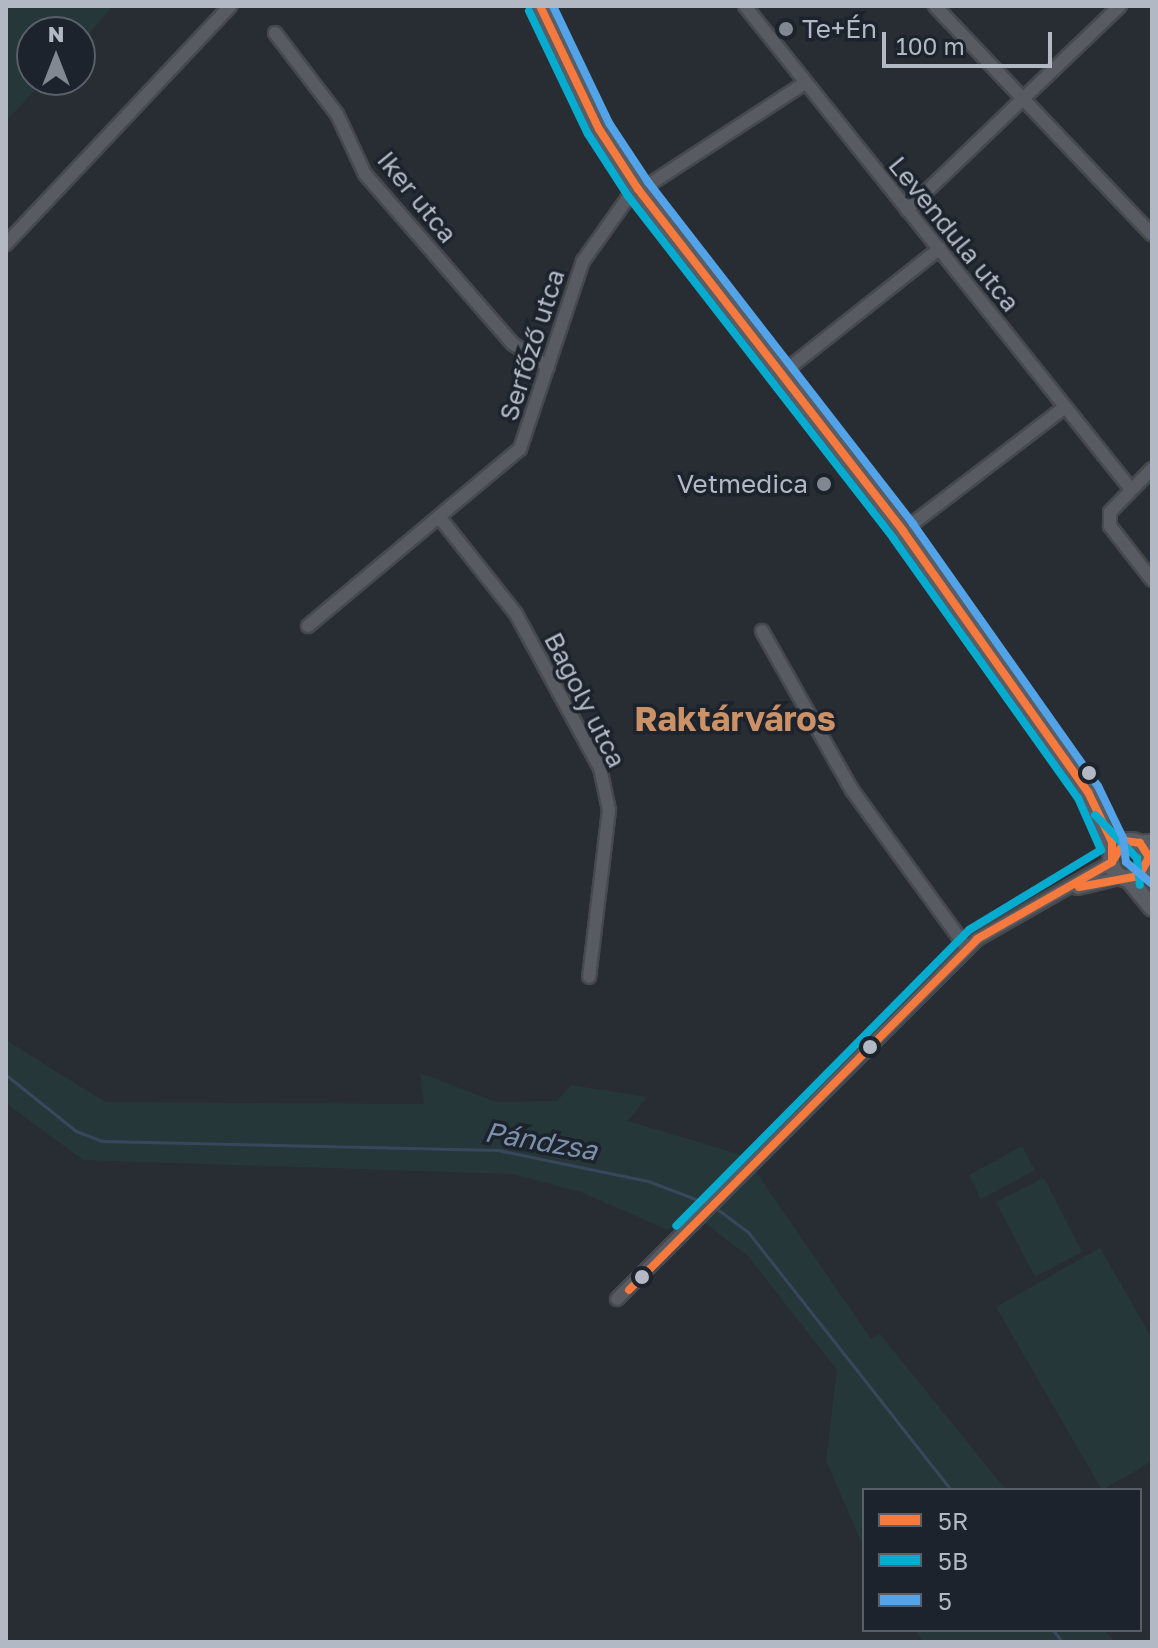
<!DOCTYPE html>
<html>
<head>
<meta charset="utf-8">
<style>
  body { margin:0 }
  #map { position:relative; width:1158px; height:1648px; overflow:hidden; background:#282d33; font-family:"Golos Text",sans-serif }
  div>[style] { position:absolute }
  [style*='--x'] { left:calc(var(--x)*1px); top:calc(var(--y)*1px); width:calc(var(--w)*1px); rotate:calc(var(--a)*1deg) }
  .green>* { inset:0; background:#263739 }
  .stream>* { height:3px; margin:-1.5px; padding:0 1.5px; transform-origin:1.5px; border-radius:1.5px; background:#38475c }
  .roads { filter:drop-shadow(2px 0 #46494e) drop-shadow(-2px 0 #46494e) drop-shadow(0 2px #46494e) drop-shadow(0 -2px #46494e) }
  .minor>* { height:12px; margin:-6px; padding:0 6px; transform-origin:6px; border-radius:6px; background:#585b61 }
  .major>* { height:16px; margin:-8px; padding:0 8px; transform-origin:8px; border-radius:8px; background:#5a5d63 }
  .major>.ring { margin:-8px; padding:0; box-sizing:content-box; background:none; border:16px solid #5a5d63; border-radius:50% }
  .bus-1>* { height:8px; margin:-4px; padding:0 4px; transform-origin:4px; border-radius:4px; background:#f6793e }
  .bus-2>* { height:8px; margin:-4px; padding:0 4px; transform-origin:4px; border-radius:4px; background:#06acd0 }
  .bus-3>* { height:8px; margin:-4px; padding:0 4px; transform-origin:4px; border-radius:4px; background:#53a3e8 }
  .dots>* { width:22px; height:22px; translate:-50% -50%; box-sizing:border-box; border:4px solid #1c232d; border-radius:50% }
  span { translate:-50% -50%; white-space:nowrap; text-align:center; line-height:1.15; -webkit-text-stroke:7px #1c232d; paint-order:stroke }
  .poi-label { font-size:26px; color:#b2b9c4 }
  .left { translate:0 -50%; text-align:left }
  .right { translate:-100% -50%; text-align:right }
  .street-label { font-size:26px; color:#b2b9c4 }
  .water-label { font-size:28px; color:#7c90aa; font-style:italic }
  .district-label { font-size:34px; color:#cb9167; font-weight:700 }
  .frame { position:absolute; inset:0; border:8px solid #b2b9c4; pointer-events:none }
  .legend { position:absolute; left:862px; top:1488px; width:280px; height:144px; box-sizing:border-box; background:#1c232d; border:2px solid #585f69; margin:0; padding:10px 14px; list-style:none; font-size:24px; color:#b2b9c4 }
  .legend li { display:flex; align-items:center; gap:16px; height:40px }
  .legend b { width:40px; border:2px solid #585f69 }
  .north { position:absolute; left:16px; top:16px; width:80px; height:80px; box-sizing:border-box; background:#1c232d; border:2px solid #585f69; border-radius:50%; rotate:0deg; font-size:22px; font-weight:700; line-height:32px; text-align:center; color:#b2b9c4 }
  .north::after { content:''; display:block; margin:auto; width:28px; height:36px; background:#828891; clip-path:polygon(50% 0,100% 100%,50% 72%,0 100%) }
  .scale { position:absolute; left:882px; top:32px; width:170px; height:36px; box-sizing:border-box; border:4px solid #b2b9c4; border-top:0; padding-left:10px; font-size:24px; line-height:28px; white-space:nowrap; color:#b2b9c4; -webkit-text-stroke:6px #1c232d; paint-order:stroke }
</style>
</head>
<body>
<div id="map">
  <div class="green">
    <i style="clip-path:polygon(6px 6px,113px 6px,80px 43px,80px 32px,32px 32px,32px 80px,45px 80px,6px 121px)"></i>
    <i style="clip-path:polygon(6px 1040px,105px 1102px,424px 1104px,420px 1073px,496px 1102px,557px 1101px,571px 1085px,647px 1097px,628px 1121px,745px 1156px,871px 1339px,880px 1334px,1006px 1490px,864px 1490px,864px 1548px,826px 1461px,837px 1370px,748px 1256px,692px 1213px,668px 1230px,581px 1192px,513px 1174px,83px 1160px,6px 1103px)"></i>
    <i style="clip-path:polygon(1022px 1146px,1035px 1170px,981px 1199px,969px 1175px)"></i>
    <i style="clip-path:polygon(1044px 1178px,1082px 1252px,1035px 1277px,996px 1202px)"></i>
    <i style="clip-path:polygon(1100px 1248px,1152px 1338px,1152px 1461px,1102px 1490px,996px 1307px)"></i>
    <i style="clip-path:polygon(915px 1630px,1104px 1630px,1115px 1642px,923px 1642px)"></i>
  </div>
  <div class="stream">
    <i style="--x:6;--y:1075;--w:90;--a:38.7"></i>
    <i style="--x:76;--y:1131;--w:28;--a:21"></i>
    <i style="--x:102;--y:1141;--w:396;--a:1.3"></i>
    <i style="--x:498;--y:1150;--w:153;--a:11.7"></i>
    <i style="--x:648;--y:1181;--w:62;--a:20.8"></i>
    <i style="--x:713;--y:1206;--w:44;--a:36.6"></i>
    <i style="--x:748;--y:1232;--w:328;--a:51.8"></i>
    <i style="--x:1053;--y:1630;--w:15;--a:53"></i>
  </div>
  <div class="roads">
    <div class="minor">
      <i style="--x:745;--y:6;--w:617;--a:51.38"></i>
      <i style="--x:935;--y:6;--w:315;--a:46.5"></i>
      <i style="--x:275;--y:33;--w:102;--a:52.6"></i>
      <i style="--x:337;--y:114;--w:66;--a:65"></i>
      <i style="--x:365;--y:174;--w:225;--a:49"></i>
      <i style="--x:513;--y:344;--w:42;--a:33.3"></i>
      <i style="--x:907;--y:210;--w:295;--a:-43.8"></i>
      <i style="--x:6;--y:244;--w:327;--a:-46.7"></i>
      <i style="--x:780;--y:375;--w:204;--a:-38.4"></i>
      <i style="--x:1152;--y:469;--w:60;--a:134.3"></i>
      <i style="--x:1110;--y:512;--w:14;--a:90"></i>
      <i style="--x:1110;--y:526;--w:68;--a:52.1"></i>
      <i style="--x:440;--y:518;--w:122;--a:51.6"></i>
      <i style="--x:516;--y:614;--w:175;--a:61.4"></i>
      <i style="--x:600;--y:768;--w:43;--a:77.9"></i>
      <i style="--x:609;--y:810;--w:168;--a:96.8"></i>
      <i style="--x:903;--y:531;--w:204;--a:-37.4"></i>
      <i style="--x:308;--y:626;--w:276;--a:-39.9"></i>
      <i style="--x:520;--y:449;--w:198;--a:-71.5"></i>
      <i style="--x:583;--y:261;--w:76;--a:-54.6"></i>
      <i style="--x:627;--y:199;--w:212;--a:-33.1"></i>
      <i style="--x:762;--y:631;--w:183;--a:60.5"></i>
      <i style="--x:852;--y:790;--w:195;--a:54"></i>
      <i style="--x:1135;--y:841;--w:17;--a:0"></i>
      <i style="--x:1149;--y:863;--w:4;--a:-34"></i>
      <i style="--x:1078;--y:888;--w:45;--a:-14"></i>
      <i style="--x:617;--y:1299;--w:509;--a:-45"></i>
      <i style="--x:977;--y:939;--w:155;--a:-29.7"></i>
    </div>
    <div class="major">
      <i style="--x:540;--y:6;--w:136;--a:64.4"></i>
      <i style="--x:599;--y:129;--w:72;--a:57"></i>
      <i style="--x:638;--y:189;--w:433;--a:52.2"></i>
      <i style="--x:903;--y:531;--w:320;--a:54.7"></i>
      <i style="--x:1088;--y:792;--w:64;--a:65.9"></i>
      <i class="ring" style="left:1111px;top:841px;width:22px;height:22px"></i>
      <i style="--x:1128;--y:878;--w:38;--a:51"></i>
    </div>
  </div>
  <div class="bus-1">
    <i style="--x:540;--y:6;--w:136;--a:64.4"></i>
    <i style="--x:599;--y:129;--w:72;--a:57"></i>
    <i style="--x:638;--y:189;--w:433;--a:52.2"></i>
    <i style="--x:903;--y:531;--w:320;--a:54.7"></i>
    <i style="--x:1088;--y:792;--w:55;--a:64.4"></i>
    <i style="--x:1112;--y:842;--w:20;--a:90"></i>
    <i style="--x:1079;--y:887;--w:61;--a:-10.4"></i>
    <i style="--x:1139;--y:876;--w:21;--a:-62"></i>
    <i style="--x:1149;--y:857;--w:17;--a:-123"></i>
    <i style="--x:1140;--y:843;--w:15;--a:-172"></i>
    <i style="--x:1125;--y:841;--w:25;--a:122"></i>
    <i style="--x:629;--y:1290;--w:494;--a:-45.2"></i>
    <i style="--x:977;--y:939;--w:155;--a:-29.7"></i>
  </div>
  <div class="bus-2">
    <i style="--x:529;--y:11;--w:136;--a:64.4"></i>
    <i style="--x:588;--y:134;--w:74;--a:57.2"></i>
    <i style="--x:628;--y:196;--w:433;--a:52.2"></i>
    <i style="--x:893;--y:538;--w:319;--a:54.6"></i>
    <i style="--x:1078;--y:798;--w:57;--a:66.1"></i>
    <i style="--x:1101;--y:850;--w:154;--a:148.8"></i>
    <i style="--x:969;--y:930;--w:416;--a:134.7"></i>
    <i style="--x:1095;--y:815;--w:60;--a:45.7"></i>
    <i style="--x:1137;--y:858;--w:27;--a:84"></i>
  </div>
  <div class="bus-3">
    <i style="--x:553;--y:6;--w:130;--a:64.4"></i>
    <i style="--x:609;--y:123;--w:71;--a:56.5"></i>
    <i style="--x:648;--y:182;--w:433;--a:52.2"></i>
    <i style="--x:913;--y:524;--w:321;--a:54.8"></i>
    <i style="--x:1098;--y:786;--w:58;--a:64.3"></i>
    <i style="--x:1123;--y:838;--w:24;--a:83"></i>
    <i style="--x:1126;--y:862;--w:34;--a:40"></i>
  </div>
  <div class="dots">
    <i style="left:786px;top:29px;background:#828891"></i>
    <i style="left:824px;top:484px;background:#828891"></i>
    <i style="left:1089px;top:773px;background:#b2b9c4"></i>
    <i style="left:870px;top:1047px;background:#b2b9c4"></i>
    <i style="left:642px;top:1277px;background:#b2b9c4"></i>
  </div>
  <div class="poi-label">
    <span class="left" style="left:802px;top:29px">Te+Én</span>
    <span class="right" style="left:808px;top:484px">Vetmedica</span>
  </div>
  <div class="street-label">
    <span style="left:417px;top:197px;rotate:51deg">Iker utca</span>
    <span style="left:954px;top:234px;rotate:51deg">Levendula utca</span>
    <span style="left:532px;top:345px;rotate:-72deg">Serfőző utca</span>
    <span style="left:585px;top:700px;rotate:63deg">Bagoly utca</span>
  </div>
  <div class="water-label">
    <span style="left:541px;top:1141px;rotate:10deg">Pándzsa</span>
  </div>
  <div class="district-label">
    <span style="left:735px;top:719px">Raktárváros</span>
  </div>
  <div class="frame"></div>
  <ul class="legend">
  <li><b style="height:10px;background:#f6793e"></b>5R</li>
  <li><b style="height:10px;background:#06acd0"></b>5B</li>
  <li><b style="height:10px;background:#53a3e8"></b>5</li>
  </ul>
  <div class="north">N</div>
  <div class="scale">100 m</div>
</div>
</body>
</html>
